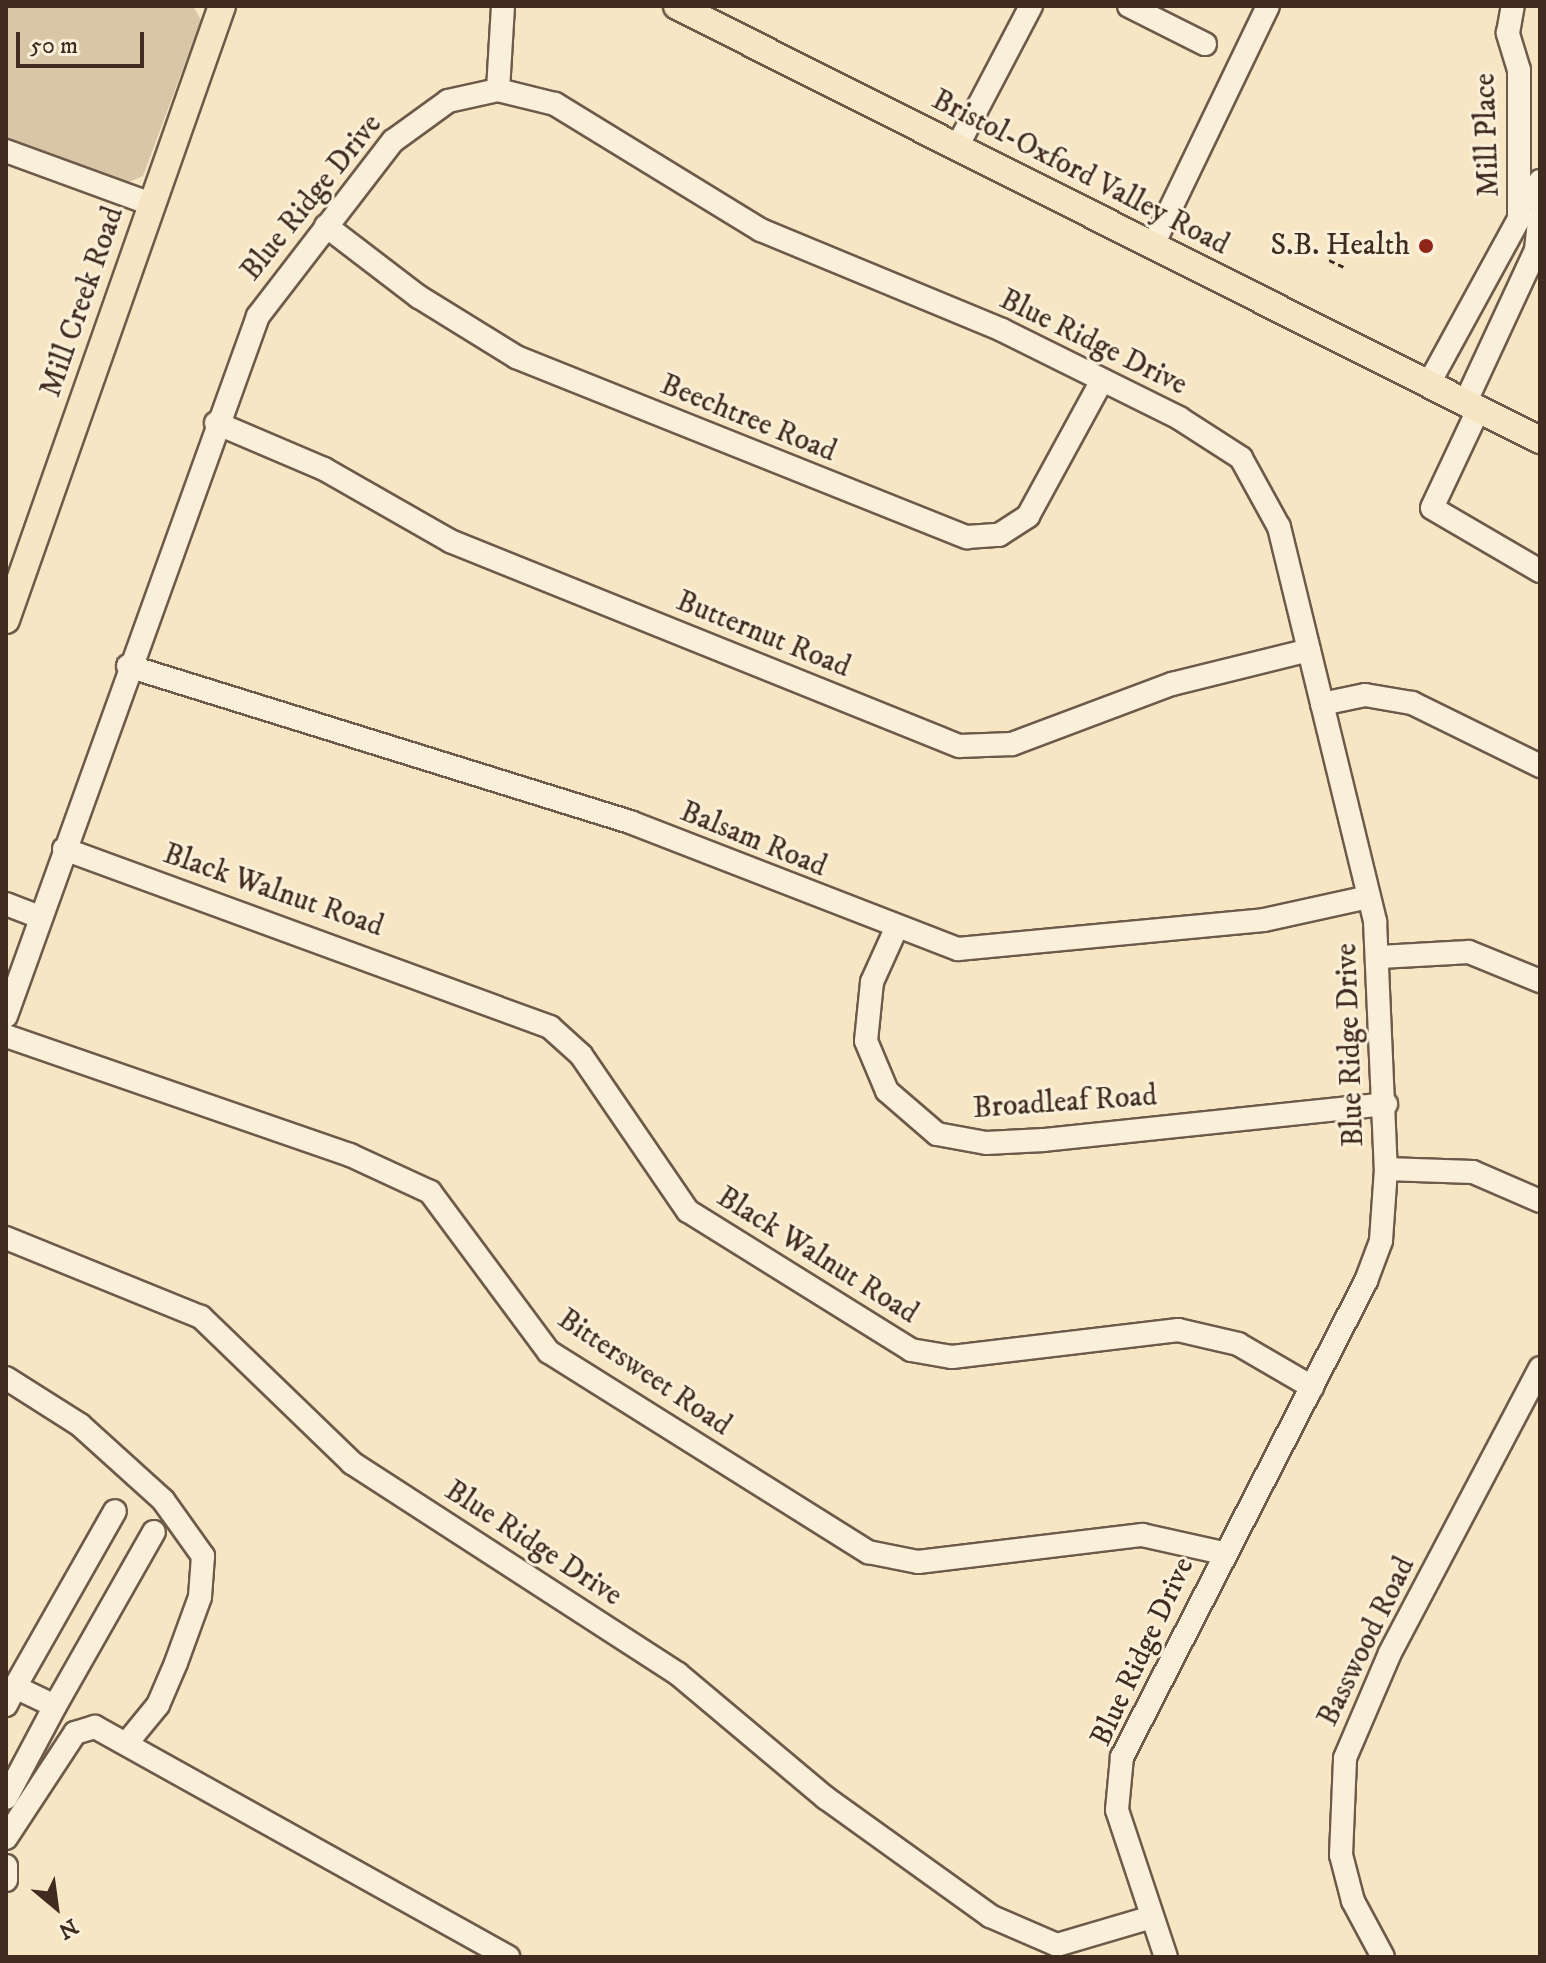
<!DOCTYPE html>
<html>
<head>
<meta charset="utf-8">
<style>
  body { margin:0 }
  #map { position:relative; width:1546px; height:1963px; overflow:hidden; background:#f7e6c3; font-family:"IM FELL DW Pica",serif }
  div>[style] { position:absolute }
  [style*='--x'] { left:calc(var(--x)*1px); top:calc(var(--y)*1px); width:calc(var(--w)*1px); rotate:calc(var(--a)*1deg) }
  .green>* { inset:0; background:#d8c6a7 }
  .path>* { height:3px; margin-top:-1.5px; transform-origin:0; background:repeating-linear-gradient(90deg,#412b21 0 6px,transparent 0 10px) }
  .roads { filter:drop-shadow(2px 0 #6e5a4a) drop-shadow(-2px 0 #6e5a4a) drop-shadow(0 2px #6e5a4a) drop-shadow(0 -2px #6e5a4a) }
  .minor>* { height:22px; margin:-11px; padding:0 11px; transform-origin:11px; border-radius:11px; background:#faefd8 }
  .major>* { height:26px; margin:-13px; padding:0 13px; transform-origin:13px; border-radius:13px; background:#f7e6c3 }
  .dots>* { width:22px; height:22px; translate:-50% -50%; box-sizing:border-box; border:4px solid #faefd8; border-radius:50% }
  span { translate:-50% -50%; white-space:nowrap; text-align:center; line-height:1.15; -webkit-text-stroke:6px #faefd8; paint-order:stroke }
  .street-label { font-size:30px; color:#412b21 }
  .poi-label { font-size:30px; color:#412b21 }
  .right { translate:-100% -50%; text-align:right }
  .frame { position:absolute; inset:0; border:8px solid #412b21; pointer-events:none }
  .north { position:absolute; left:16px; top:1867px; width:80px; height:80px; -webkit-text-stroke:6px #faefd8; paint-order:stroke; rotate:151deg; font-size:22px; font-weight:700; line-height:32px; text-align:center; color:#412b21 }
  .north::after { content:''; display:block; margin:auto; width:28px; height:36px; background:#412b21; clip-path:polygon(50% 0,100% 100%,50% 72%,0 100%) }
  .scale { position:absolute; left:16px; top:32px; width:128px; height:36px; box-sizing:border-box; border:4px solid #412b21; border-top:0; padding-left:10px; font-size:24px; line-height:28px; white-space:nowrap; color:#412b21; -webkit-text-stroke:6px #faefd8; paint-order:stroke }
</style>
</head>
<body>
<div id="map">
  <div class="green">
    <i style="clip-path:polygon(6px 6px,193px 6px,201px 20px,143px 176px,129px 182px,6px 143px)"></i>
  </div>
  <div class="path">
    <i style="--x:1329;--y:260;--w:19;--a:25"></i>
  </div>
  <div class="roads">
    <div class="minor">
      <i style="--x:1129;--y:6;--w:85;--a:26.6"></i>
      <i style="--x:498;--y:90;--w:84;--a:-86.6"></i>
      <i style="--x:957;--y:147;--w:159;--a:-62.3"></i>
      <i style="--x:6;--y:151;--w:154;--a:20.1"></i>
      <i style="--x:1540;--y:181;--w:22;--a:90"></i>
      <i style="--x:326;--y:226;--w:117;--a:37.4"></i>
      <i style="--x:419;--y:297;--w:114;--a:31.7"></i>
      <i style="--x:516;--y:357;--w:486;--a:21.8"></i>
      <i style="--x:967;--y:537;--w:32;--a:-4"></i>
      <i style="--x:999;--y:535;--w:35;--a:-33"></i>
      <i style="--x:1028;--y:516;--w:155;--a:-61.4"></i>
      <i style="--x:1153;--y:245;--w:265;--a:-64.3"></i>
      <i style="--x:1428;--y:385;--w:189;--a:-61.3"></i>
      <i style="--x:1519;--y:219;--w:149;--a:-90"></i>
      <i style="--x:1519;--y:70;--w:39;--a:-107"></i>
      <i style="--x:1508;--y:33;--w:27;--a:-80"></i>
      <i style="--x:1466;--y:401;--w:166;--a:-65.1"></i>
      <i style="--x:1536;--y:250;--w:36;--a:-84"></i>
      <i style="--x:1479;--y:408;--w:110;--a:115.2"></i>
      <i style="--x:1432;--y:508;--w:125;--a:30.3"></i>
      <i style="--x:216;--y:423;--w:117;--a:23.1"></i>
      <i style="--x:324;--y:469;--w:145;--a:29.7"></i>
      <i style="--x:450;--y:541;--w:549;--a:21.94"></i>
      <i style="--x:959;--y:746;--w:53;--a:-2.2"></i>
      <i style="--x:1012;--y:744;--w:171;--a:-20.6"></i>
      <i style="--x:1172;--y:684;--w:141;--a:-13.9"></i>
      <i style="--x:128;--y:666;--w:526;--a:17.26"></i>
      <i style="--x:630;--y:822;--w:352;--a:21.2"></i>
      <i style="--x:958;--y:949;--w:307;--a:-5.4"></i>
      <i style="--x:1264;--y:920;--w:107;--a:-12.4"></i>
      <i style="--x:1322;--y:704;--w:44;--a:-11.8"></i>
      <i style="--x:1365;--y:695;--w:48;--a:9.7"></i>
      <i style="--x:1412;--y:703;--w:143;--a:26.2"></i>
      <i style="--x:64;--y:849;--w:518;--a:20.12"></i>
      <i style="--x:550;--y:1027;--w:42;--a:42.1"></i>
      <i style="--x:581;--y:1055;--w:189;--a:55.6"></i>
      <i style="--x:688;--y:1211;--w:263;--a:31.9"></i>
      <i style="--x:911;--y:1350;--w:42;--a:9.7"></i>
      <i style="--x:952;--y:1357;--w:228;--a:-6.8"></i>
      <i style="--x:1178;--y:1330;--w:62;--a:13.1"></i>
      <i style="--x:1238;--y:1344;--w:86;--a:30.2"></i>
      <i style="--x:6;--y:904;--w:36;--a:21"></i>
      <i style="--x:895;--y:931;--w:56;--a:114.3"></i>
      <i style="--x:872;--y:982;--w:59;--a:95.8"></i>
      <i style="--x:866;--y:1041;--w:54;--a:67.2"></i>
      <i style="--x:887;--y:1091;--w:66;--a:40.7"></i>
      <i style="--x:937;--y:1134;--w:50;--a:10.4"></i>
      <i style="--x:986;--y:1143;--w:58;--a:-3"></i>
      <i style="--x:1044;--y:1140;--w:344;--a:-6"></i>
      <i style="--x:1380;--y:957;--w:89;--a:-3.2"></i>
      <i style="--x:1469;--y:952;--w:77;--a:22.2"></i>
      <i style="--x:6;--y:1016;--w:744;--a:-70.2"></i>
      <i style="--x:258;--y:316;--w:221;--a:-52.4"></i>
      <i style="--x:393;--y:141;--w:68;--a:-36"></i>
      <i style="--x:448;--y:101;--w:51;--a:-12.4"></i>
      <i style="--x:498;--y:90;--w:59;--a:13.8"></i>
      <i style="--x:555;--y:104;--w:241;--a:31.5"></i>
      <i style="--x:761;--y:230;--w:261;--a:22.5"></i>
      <i style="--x:1002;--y:330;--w:198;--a:26.4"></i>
      <i style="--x:1179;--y:418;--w:74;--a:32.8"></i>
      <i style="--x:1241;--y:458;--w:79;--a:61.2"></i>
      <i style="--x:1279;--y:527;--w:406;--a:76.3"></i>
      <i style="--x:1375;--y:921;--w:248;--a:87.5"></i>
      <i style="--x:1386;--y:1169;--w:72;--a:94"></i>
      <i style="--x:1381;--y:1241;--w:43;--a:110.6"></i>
      <i style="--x:1366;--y:1281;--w:535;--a:117.14"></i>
      <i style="--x:1122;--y:1757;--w:53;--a:95.4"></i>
      <i style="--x:1117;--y:1810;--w:155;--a:71.6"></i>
      <i style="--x:6;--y:1036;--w:364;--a:19.1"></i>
      <i style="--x:350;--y:1155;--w:88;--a:24.8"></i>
      <i style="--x:430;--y:1192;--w:199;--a:53.4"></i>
      <i style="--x:549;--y:1352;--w:377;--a:32.1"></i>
      <i style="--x:868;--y:1552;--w:51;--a:11.3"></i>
      <i style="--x:918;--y:1562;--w:226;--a:-6.9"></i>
      <i style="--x:1142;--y:1535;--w:83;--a:12.5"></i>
      <i style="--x:1386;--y:1169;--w:87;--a:2"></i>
      <i style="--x:1473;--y:1172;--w:73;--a:23.4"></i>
      <i style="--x:6;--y:1238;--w:210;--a:22.1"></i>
      <i style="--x:201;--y:1317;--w:210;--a:44"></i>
      <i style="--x:352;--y:1463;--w:388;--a:32.9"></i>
      <i style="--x:678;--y:1674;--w:193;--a:40"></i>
      <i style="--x:826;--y:1798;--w:202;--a:35.7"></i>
      <i style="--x:990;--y:1916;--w:73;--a:23.4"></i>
      <i style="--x:1057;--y:1945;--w:99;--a:-16.4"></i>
      <i style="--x:6;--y:1378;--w:88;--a:32.4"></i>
      <i style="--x:80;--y:1425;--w:112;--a:42.1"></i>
      <i style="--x:163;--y:1500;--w:69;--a:54.5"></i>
      <i style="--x:203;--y:1556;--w:41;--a:94.2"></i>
      <i style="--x:200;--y:1597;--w:70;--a:110"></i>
      <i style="--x:176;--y:1663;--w:46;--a:113.2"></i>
      <i style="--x:158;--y:1705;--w:50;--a:129.4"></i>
      <i style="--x:15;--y:1687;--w:202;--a:-60.4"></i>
      <i style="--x:6;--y:1705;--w:20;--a:-63"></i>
      <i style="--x:15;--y:1687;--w:44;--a:25.4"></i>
      <i style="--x:55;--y:1706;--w:104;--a:118"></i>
      <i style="--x:55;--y:1706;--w:200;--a:-60.4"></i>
      <i style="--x:6;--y:1838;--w:126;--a:-56.7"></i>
      <i style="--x:75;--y:1733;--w:21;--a:-17"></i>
      <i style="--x:95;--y:1727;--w:473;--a:29.1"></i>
      <i style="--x:6;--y:1866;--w:14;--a:90"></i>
      <i style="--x:1383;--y:1957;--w:64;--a:-118.2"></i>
      <i style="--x:1353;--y:1901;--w:48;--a:-104.6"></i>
      <i style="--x:1341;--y:1855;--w:97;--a:-87.6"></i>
      <i style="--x:1345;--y:1758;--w:114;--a:-66.8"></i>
      <i style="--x:1390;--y:1653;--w:322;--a:-62.2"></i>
    </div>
    <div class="major">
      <i style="--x:677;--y:6;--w:966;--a:26.7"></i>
      <i style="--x:6;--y:620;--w:651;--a:-70.62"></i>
    </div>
  </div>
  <div class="dots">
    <i style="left:1426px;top:246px;background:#8f2418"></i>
  </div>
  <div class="street-label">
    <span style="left:1488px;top:135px;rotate:-92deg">Mill Place</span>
    <span style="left:1080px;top:173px;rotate:27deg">Bristol-Oxford Valley Road</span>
    <span style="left:312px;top:198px;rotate:-51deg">Blue Ridge Drive</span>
    <span style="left:83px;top:302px;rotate:-71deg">Mill Creek Road</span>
    <span style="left:1093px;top:343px;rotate:26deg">Blue Ridge Drive</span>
    <span style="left:748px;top:419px;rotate:22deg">Beechtree Road</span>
    <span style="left:763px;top:635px;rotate:22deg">Butternut Road</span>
    <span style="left:753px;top:840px;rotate:22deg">Balsam Road</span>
    <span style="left:273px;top:891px;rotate:19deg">Black Walnut Road</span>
    <span style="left:1351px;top:1045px;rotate:-92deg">Blue Ridge Drive</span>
    <span style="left:1065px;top:1103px;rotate:-4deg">Broadleaf Road</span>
    <span style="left:817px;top:1256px;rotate:32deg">Black Walnut Road</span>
    <span style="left:644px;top:1373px;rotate:34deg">Bittersweet Road</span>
    <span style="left:533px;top:1544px;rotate:33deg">Blue Ridge Drive</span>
    <span style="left:1367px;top:1642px;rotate:-64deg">Basswood Road</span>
    <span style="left:1143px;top:1652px;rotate:-65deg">Blue Ridge Drive</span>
  </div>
  <div class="poi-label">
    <span class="right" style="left:1410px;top:246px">S.B. Health</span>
  </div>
  <div class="frame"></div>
  <div class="north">N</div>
  <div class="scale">50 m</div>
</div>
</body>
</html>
